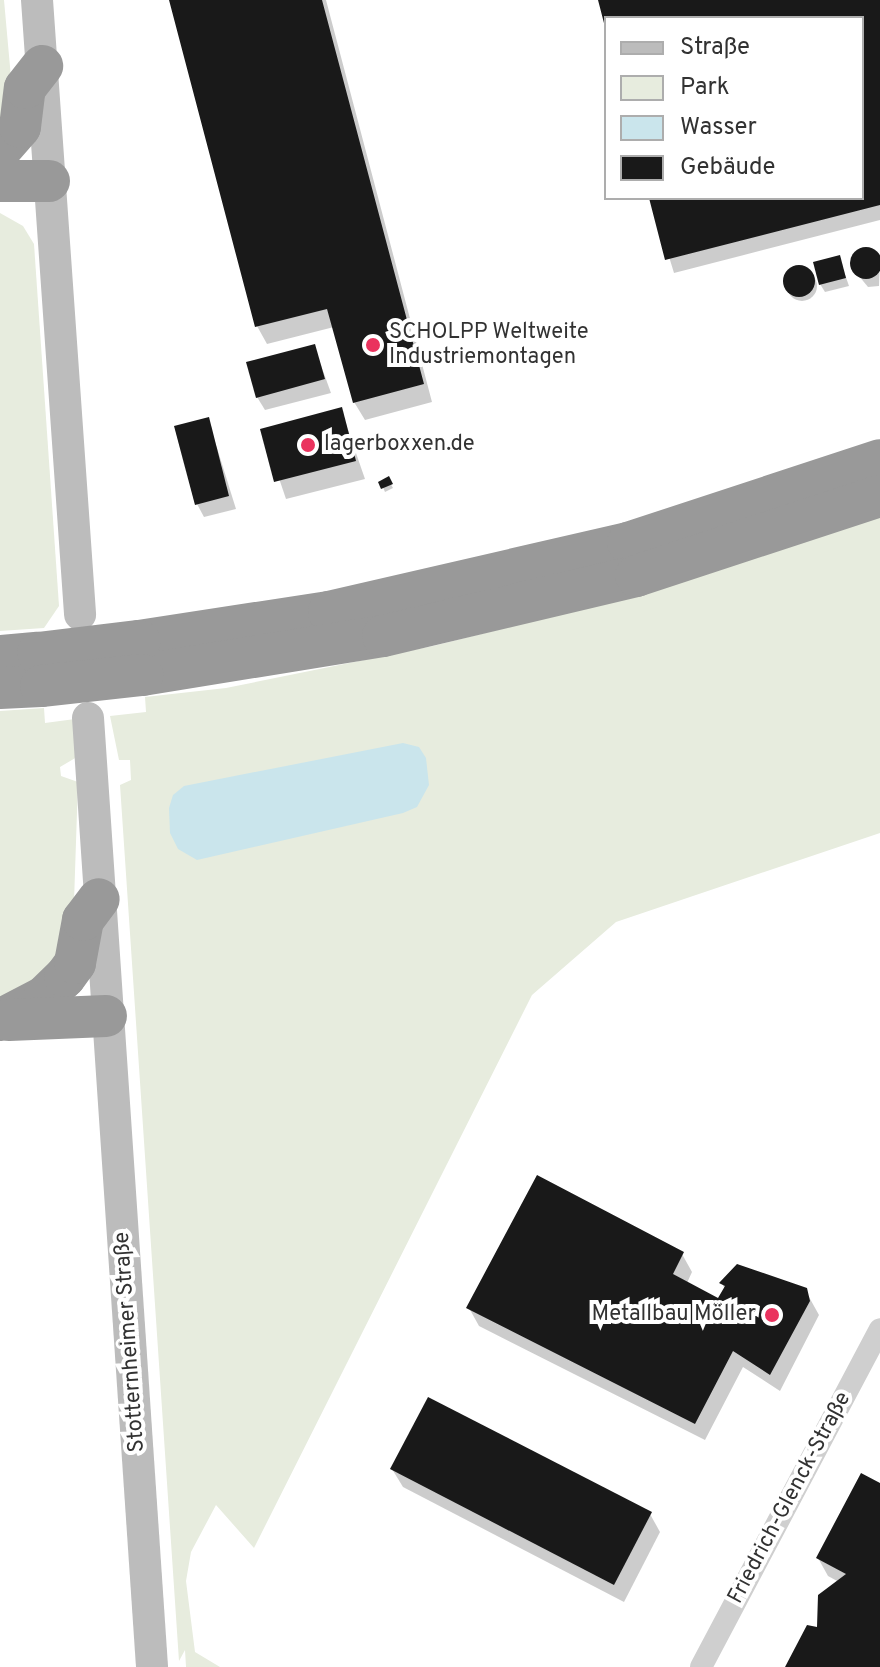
<!DOCTYPE html>
<html>
<head>
<meta charset="utf-8">
<style>
  body { margin:0 }
  #map { position:relative; width:880px; height:1667px; overflow:hidden; background:#fff; font-family:Overpass,sans-serif }
  div>[style] { position:absolute }
  [style*='--x'] { left:calc(var(--x)*1px); top:calc(var(--y)*1px); width:calc(var(--w)*1px); rotate:calc(var(--a)*1deg) }
  .green>* { inset:0; background:#e7ecde }
  .water>* { inset:0; background:#cae5ec }
  .shadow>* { inset:0; background:#0003 }
  .round { border-radius:50% }
  .building>* { inset:0; background:#191919 }
  .minor>* { height:22px; margin:-11px; padding:0 11px; transform-origin:11px; border-radius:11px; background:#cfcfcf }
  .secondary>* { height:32px; margin:-16px; padding:0 16px; transform-origin:16px; border-radius:16px; background:#bcbcbc }
  .motorway>* { height:42px; margin:-21px; padding:0 21px; transform-origin:21px; border-radius:21px; background:#999 }
  .motorway-bridge>* { height:42px; margin:-21px; padding:0 21px; transform-origin:21px; border-radius:21px; background:#999 }
  .dots>* { width:22px; height:22px; translate:-50% -50%; box-sizing:border-box; border:4px solid #fff; border-radius:50% }
  span { translate:-50% -50%; white-space:nowrap; text-align:center; line-height:1.15; -webkit-text-stroke:8px #fff; paint-order:stroke }
  .poi-label { font-size:22px; color:#323232 }
  .left { translate:0 -50%; text-align:left }
  .right { translate:-100% -50%; text-align:right }
  .street-label { font-size:22px; color:#323232 }
  .legend { position:absolute; left:604px; top:16px; width:260px; height:184px; box-sizing:border-box; background:#fff; border:2px solid #adadad; margin:0; padding:10px 14px; list-style:none; font-size:24px; color:#323232 }
  .legend li { display:flex; align-items:center; gap:16px; height:40px }
  .legend b { width:40px; border:2px solid #adadad }
</style>
</head>
<body>
<div id="map">
  <div class="green">
    <i style="clip-path:polygon(0 0,4px 0,13px 100px,0 129px)"></i>
    <i style="clip-path:polygon(0 213px,23px 226px,34px 244px,59px 606px,44px 628px,0 631px)"></i>
    <i style="clip-path:polygon(880px 517px,880px 833px,616px 922px,532px 995px,254px 1548px,216px 1505px,191px 1552px,186px 1581px,195px 1652px,220px 1667px,186px 1667px,185px 1650px,179px 1661px,120px 785px,131px 780px,130px 760px,119px 760px,110px 716px,146px 712px,145px 697px,226px 688px,433px 646px,646px 593px)"></i>
    <i style="clip-path:polygon(44px 708px,45px 723px,75px 719px,77px 757px,60px 767px,61px 776px,78px 782px,73px 932px,56px 971px,0 1000px,0 711px)"></i>
  </div>
  <div class="water">
    <i style="clip-path:polygon(403px 743px,419px 747px,426px 758px,429px 785px,417px 807px,403px 813px,197px 860px,178px 849px,170px 833px,169px 808px,173px 795px,184px 786px)"></i>
  </div>
  <div class="shadow">
    <i style="clip-path:polygon(171px 0,326px 0,432px 402px,365px 420px,354px 402px,334px 327px,267px 344px,257px 326px)"></i>
    <i style="clip-path:polygon(600px 0,880px 0,880px 220px,674px 273px,651px 198px,862px 198px,862px 18px,606px 18px,606px 23px)"></i>
    <i style="clip-path:polygon(870px 249px,880px 257px,879px 286px,868px 287px,854px 270px,853px 259px)"></i>
    <i style="clip-path:polygon(839px 257px,849px 286px,825px 292px,820px 284px)"></i>
    <i class="round" style="left:787px;top:271px;width:30px;height:30px"></i>
    <i style="clip-path:polygon(314px 346px,331px 393px,265px 410px,257px 397px)"></i>
    <i style="clip-path:polygon(341px 410px,365px 479px,286px 499px,263px 431px)"></i>
    <i style="clip-path:polygon(208px 419px,236px 509px,204px 517px,197px 504px)"></i>
    <i style="clip-path:polygon(388px 479px,393px 488px,385px 492px,381px 483px)"></i>
    <i style="clip-path:polygon(682px 1254px,692px 1272px,687px 1283px,719px 1301px,725px 1290px,722px 1283px,809px 1297px,819px 1315px,780px 1391px,743px 1367px,705px 1440px,479px 1326px,469px 1308px)"></i>
    <i style="clip-path:polygon(392px 1469px,650px 1514px,660px 1532px,624px 1602px,403px 1487px)"></i>
    <i style="clip-path:polygon(880px 1485px,880px 1667px,787px 1667px,819px 1629px,839px 1582px,828px 1576px,818px 1558px)"></i>
  </div>
  <div class="building">
    <i style="clip-path:polygon(169px 0,322px 0,424px 384px,353px 403px,327px 309px,255px 327px)"></i>
    <i style="clip-path:polygon(598px 0,880px 0,880px 205px,665px 260px,649px 198px,862px 198px,862px 18px,606px 18px,605px 27px)"></i>
    <i class="round" style="left:850px;top:247px;width:32px;height:32px"></i>
    <i style="clip-path:polygon(840px 255px,846px 278px,819px 285px,813px 262px)"></i>
    <i class="round" style="left:783px;top:265px;width:32px;height:32px"></i>
    <i style="clip-path:polygon(315px 344px,325px 379px,256px 398px,246px 362px)"></i>
    <i style="clip-path:polygon(342px 407px,356px 461px,274px 482px,260px 429px)"></i>
    <i style="clip-path:polygon(209px 417px,229px 496px,195px 505px,174px 426px)"></i>
    <i style="clip-path:polygon(389px 476px,393px 484px,381px 489px,378px 482px)"></i>
    <i style="clip-path:polygon(537px 1175px,684px 1252px,673px 1274px,718px 1298px,725px 1286px,719px 1283px,737px 1264px,807px 1288px,810px 1301px,770px 1375px,733px 1351px,695px 1424px,466px 1308px)"></i>
    <i style="clip-path:polygon(428px 1397px,652px 1512px,614px 1585px,390px 1469px)"></i>
    <i style="clip-path:polygon(861px 1473px,880px 1483px,880px 1667px,785px 1667px,807px 1625px,817px 1627px,818px 1595px,846px 1574px,816px 1558px)"></i>
  </div>
  <div class="minor">
    <i style="--x:701;--y:1667;--w:382;--a:-62.1"></i>
  </div>
  <div class="secondary">
    <i style="--x:37;--y:0;--w:616;--a:85.99"></i>
    <i style="--x:88;--y:718;--w:951;--a:86.14"></i>
  </div>
  <div class="motorway">
    <i style="--x:0;--y:150;--w:30;--a:-49"></i>
    <i style="--x:20;--y:127;--w:39;--a:-83"></i>
    <i style="--x:25;--y:88;--w:28;--a:-52"></i>
    <i style="--x:0;--y:181;--w:49;--a:0"></i>
    <i style="--x:139;--y:641;--w:192;--a:-8.7"></i>
    <i style="--x:329;--y:612;--w:307;--a:-13"></i>
    <i style="--x:628;--y:543;--w:265;--a:-18.2"></i>
    <i style="--x:0;--y:656;--w:38;--a:-5"></i>
    <i style="--x:142;--y:675;--w:244;--a:-9.2"></i>
    <i style="--x:383;--y:636;--w:260;--a:-13.3"></i>
    <i style="--x:636;--y:576;--w:257;--a:-18.2"></i>
    <i style="--x:0;--y:688;--w:41;--a:-2.8"></i>
    <i style="--x:0;--y:1020;--w:50;--a:-27.6"></i>
    <i style="--x:44;--y:997;--w:29;--a:-44"></i>
    <i style="--x:65;--y:977;--w:17;--a:-54"></i>
    <i style="--x:75;--y:963;--w:44;--a:-79.5"></i>
    <i style="--x:83;--y:920;--w:26;--a:-53"></i>
    <i style="--x:9;--y:1020;--w:97;--a:-2.4"></i>
  </div>
  <div class="motorway-bridge">
    <i style="--x:38;--y:653;--w:102;--a:-6.8"></i>
    <i style="--x:41;--y:686;--w:102;--a:-6.2"></i>
  </div>
  <div class="dots">
    <i style="left:373px;top:345px;background:#ea335e"></i>
    <i style="left:308px;top:445px;background:#ea335e"></i>
    <i style="left:772px;top:1315px;background:#ea335e"></i>
  </div>
  <div class="poi-label">
    <span class="left" style="left:389px;top:345px">SCHOLPP Weltweite<br>Industriemontagen</span>
    <span class="left" style="left:324px;top:445px">lagerboxxen.de</span>
    <span class="right" style="left:756px;top:1315px">Metallbau Möller</span>
  </div>
  <div class="street-label">
    <span style="left:130px;top:1342px;rotate:-94deg">Stotternheimer Straße</span>
    <span style="left:790px;top:1498px;rotate:-62deg">Friedrich-Glenck-Straße</span>
  </div>
  <ul class="legend">
  <li><b style="height:10px;background:#bcbcbc"></b>Straße</li>
  <li><b style="height:22px;background:#e7ecde"></b>Park</li>
  <li><b style="height:22px;background:#cae5ec"></b>Wasser</li>
  <li><b style="height:22px;background:#191919"></b>Gebäude</li>
  </ul>
</div>
</body>
</html>
